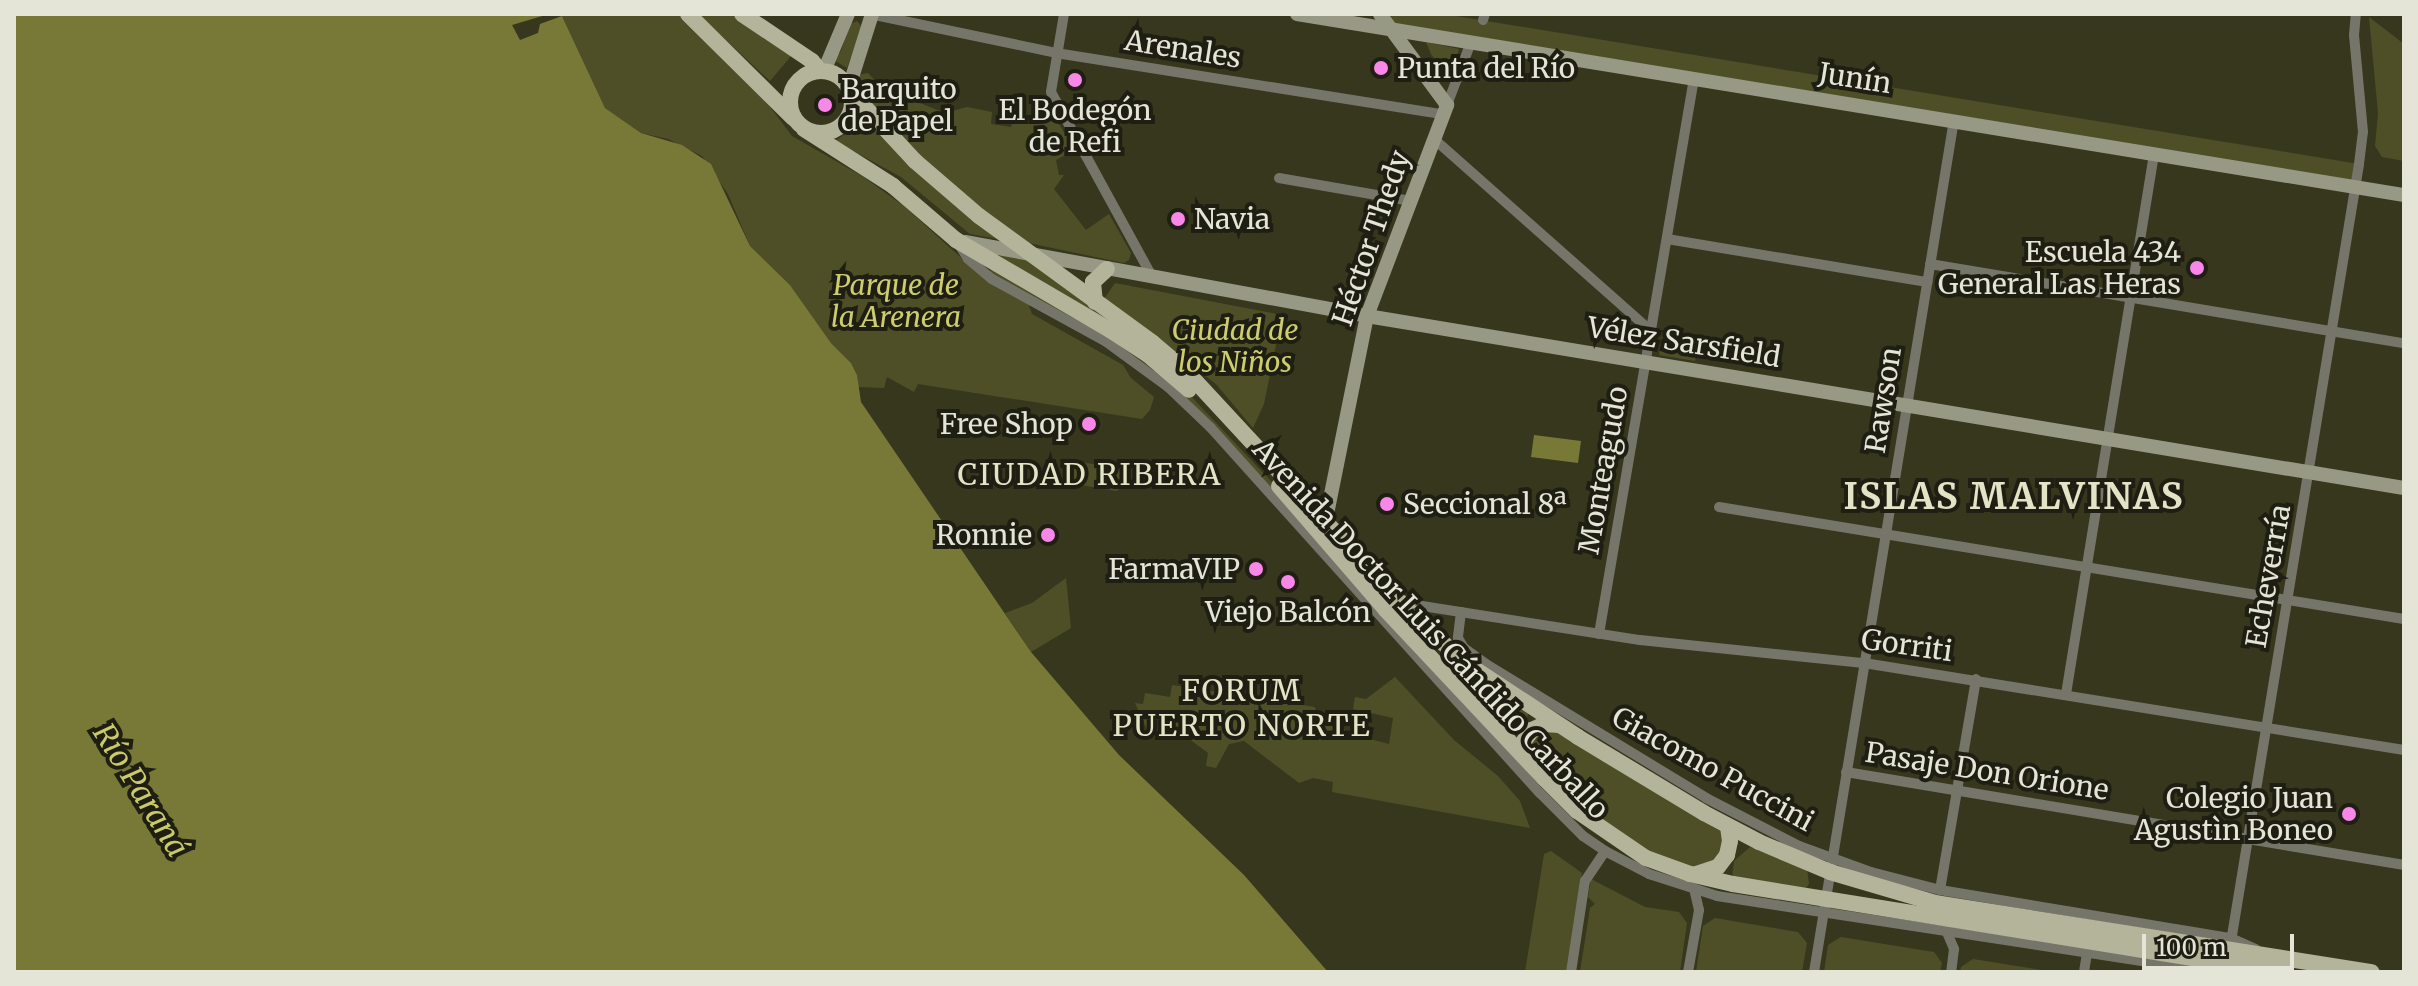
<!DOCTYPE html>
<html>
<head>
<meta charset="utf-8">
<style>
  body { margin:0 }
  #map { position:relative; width:2418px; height:986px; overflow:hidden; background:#37371e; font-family:Merriweather,serif }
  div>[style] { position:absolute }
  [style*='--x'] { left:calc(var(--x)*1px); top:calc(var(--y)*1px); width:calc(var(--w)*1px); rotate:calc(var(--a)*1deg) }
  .green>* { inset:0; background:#4f4f27 }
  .water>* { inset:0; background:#797937 }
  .pier>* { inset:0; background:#37371e }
  .street>* { height:10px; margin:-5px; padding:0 5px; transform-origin:5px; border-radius:5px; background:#757669 }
  .secondary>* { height:14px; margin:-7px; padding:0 7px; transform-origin:7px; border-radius:7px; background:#989985 }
  .primary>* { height:16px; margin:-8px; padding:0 8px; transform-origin:8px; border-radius:8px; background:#b4b49b }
  .primary>.ring { margin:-8px; padding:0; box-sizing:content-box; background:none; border:16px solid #b4b49b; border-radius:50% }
  .dots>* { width:22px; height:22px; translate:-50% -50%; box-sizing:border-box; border:4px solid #1e1e13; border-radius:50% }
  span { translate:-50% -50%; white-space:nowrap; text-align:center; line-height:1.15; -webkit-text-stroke:8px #1e1e13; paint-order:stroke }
  .street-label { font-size:28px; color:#e4e5d6 }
  .poi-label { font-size:28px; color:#e4e5d6 }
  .left { translate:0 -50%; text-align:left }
  .right { translate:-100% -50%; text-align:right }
  .park-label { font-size:28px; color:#cdcd6e; font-style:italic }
  .neighbourhood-label { font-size:30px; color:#e3e4c5; letter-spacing:2px }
  .water-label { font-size:30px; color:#caca6b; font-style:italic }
  .district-label { font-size:36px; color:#e3e4c5; font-weight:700; letter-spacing:2px }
  .frame { position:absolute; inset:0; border:16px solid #e4e5d6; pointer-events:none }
  .scale { position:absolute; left:2142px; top:934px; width:152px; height:36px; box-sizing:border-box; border:4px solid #e4e5d6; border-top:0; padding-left:10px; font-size:24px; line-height:28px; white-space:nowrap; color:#e4e5d6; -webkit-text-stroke:6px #1e1e13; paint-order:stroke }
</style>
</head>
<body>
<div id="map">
  <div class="green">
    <i style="clip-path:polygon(561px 14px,678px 14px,755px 87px,792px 136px,862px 176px,904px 206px,979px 274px,1028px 303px,1032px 314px,1123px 365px,1131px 378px,1154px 397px,1150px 410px,1142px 419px,918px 384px,914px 392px,887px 377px,884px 388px,858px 387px,857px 375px,851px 363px,831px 343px,790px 285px,750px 246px,728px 194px,702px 156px,668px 139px,641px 133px,605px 108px)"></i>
    <i style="clip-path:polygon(698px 14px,730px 14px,792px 55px,770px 81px)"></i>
    <i style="clip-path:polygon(1380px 14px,1444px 14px,2359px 164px,2355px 187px,1390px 28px)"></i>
    <i style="clip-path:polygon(2369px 17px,2404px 44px,2404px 161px,2382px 157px,2375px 146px,2378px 113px)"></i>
    <i style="clip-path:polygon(857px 21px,862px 27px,847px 68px,834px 60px,841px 51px,850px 24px)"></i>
    <i style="clip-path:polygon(1426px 42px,1459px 49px,1450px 81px,1431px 54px)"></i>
    <i style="clip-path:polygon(868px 73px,882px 88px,945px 113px,967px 107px,992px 112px,991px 124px,1011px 127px,1013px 120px,1043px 121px,1054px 116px,1075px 150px,1056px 160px,1059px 175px,1064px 175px,1054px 189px,1086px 230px,1109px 214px,1131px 253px,1129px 260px,1124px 263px,1024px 242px,914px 153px,867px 101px,857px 75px)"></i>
    <i style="clip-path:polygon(860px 111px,998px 239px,970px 234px,901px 177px,835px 141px,854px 128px)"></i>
    <i style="clip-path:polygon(1000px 255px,1029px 261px,1150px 346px,999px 261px)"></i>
    <i style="clip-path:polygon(992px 268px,1114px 337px,1187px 392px,1298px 510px,1294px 513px,1162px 376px,1133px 355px,989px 273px)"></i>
    <i style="clip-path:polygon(1115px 283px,1282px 315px,1264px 404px,1253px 428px,1216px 384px,1104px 299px)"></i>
    <i style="clip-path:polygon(1662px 337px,1698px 343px,1695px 361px,1659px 355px)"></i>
    <i style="clip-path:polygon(1073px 461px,1119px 468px,1123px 475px,1120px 489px,1116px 491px,1069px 483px,1066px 479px,1067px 465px)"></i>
    <i style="clip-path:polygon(1066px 578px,1071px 628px,1031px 652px,1005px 613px,1032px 603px)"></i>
    <i style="clip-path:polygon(1456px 667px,1529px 711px,1524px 728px,1511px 735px)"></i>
    <i style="clip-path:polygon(1395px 677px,1454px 740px,1498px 776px,1520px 801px,1530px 828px,1332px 792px,1333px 782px,1313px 778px,1299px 783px,1244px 741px,1229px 744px,1216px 768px,1206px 766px,1208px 753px,1164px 720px,1155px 737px,1149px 734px,1135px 703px,1143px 704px,1145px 693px,1170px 697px,1172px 685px,1315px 707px,1317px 716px,1355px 735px,1389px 744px,1393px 718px,1353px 709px,1355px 697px,1366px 699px)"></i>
    <i style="clip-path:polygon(1553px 730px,1720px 829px,1725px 845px,1712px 863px,1693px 867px,1658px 858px,1600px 824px,1530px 754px,1529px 743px,1537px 732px)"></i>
    <i style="clip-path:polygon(1750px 847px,1807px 869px,1809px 884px,1806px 888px,1732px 878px,1734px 861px)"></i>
    <i style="clip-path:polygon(1551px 851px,1582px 873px,1566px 972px,1525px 972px,1544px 854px)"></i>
    <i style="clip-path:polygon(1591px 879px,1645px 907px,1679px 912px,1687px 923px,1680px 972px,1580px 972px,1590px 908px,1595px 904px,1588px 897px)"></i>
    <i style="clip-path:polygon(1715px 918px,1798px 932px,1807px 943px,1802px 972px,1696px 972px,1703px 926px)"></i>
    <i style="clip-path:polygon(1841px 937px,1934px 952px,1942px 963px,1940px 972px,1824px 972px,1828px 945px)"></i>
    <i style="clip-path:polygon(1973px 959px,2054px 972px,1960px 972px,1961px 967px)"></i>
  </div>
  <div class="water">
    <i style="clip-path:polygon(14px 14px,561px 14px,605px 108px,641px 133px,682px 145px,711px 164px,750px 246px,790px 285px,831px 343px,851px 363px,857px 375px,861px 402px,1031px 652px,1119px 755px,1244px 875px,1328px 972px,14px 972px)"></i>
    <i style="clip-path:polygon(1534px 435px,1581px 441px,1578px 463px,1531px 457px)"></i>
  </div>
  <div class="pier">
    <i style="clip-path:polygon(549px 14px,562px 16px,540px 24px,538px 33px,520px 40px,512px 25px)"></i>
  </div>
  <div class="street">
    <i style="--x:870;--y:14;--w:190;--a:11.8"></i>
    <i style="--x:1056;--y:53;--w:392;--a:9"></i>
    <i style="--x:1064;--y:14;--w:79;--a:99.5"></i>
    <i style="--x:1051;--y:92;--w:212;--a:61.3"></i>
    <i style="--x:1483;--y:20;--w:6;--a:-72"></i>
    <i style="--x:1447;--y:105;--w:67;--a:-69.1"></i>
    <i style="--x:1434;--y:139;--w:290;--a:41.5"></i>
    <i style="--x:1279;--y:178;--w:134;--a:9.9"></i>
    <i style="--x:1667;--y:239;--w:264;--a:9.4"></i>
    <i style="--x:960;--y:246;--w:15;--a:58"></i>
    <i style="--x:968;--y:259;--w:31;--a:40"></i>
    <i style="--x:992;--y:279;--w:129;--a:28.8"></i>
    <i style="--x:1105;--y:341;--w:78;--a:36.1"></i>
    <i style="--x:1168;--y:387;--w:59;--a:43.6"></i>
    <i style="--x:1211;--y:428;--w:491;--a:48"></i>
    <i style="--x:1540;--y:793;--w:61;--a:45"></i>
    <i style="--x:1583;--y:836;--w:27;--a:34"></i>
    <i style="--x:1605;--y:851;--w:50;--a:27.6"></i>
    <i style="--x:1649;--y:874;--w:71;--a:17.9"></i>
    <i style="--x:1717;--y:896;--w:502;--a:8.71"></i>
    <i style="--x:1930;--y:264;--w:481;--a:9.5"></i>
    <i style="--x:1719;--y:507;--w:694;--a:9.29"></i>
    <i style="--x:1403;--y:603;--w:240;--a:8.9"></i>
    <i style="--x:1640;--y:640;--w:225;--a:5.9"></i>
    <i style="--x:1864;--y:663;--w:547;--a:9.15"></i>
    <i style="--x:1461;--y:612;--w:26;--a:97"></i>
    <i style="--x:1458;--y:638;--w:12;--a:59"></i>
    <i style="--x:1464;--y:648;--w:27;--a:36"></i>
    <i style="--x:1486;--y:664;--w:258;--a:31.3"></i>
    <i style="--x:1706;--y:798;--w:105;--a:27.3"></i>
    <i style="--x:1799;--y:846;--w:77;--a:19.9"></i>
    <i style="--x:1871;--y:872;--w:71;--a:14.6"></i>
    <i style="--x:1940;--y:890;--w:295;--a:9.4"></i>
    <i style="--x:2231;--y:938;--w:27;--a:24"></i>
    <i style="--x:1599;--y:634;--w:564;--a:-80.3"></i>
    <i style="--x:2066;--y:694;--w:547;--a:-80.74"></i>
    <i style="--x:1846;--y:772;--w:566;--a:9.46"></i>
    <i style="--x:1940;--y:890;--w:214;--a:-80.3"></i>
    <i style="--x:1946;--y:930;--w:21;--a:67"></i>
    <i style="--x:1954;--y:949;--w:23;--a:97"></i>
    <i style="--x:1571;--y:972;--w:92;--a:-81.3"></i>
    <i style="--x:1585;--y:881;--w:36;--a:-56"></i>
    <i style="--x:1688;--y:972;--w:63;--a:-79.9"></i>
    <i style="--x:1699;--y:910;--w:22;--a:-103"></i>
    <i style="--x:1814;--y:972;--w:863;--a:-80.67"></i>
    <i style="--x:2084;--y:972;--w:19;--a:-81"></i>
    <i style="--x:2226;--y:972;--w:819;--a:-80.65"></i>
    <i style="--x:2359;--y:164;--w:32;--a:-83"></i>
    <i style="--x:2363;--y:132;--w:97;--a:-95.3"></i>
    <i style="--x:2354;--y:35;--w:21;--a:-85"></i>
  </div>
  <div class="secondary">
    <i style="--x:1297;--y:14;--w:1122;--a:9.29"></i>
    <i style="--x:824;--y:71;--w:62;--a:-67.2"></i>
    <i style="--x:849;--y:87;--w:77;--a:-72.5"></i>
    <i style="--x:965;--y:242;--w:409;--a:10.4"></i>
    <i style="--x:1367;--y:316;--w:1051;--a:9.42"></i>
    <i style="--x:1324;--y:529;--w:217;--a:-78.6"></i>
    <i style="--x:1367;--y:316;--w:226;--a:-69.2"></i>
    <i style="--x:1447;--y:105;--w:113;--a:-126.4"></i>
  </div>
  <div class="primary">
    <i style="--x:688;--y:14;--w:148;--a:44.7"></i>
    <i style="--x:742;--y:14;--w:84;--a:33.9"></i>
    <i style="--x:812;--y:61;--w:13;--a:51"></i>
    <i class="ring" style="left:790px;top:71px;width:46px;height:46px"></i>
    <i style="--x:850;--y:91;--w:96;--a:47.1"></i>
    <i style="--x:915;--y:161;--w:84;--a:40.7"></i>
    <i style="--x:979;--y:216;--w:215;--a:36.1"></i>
    <i style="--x:1153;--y:343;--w:43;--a:40.3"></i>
    <i style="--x:1186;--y:371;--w:316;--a:47.2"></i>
    <i style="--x:1401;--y:603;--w:83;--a:43.5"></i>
    <i style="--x:1461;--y:660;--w:140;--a:33.3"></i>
    <i style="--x:1578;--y:737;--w:147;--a:31.1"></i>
    <i style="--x:1704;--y:813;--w:62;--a:27.8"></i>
    <i style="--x:1759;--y:842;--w:77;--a:22.9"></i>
    <i style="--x:1830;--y:872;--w:109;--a:16.4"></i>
    <i style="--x:1935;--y:903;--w:442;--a:9"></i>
    <i style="--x:804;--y:129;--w:106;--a:32.6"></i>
    <i style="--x:893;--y:186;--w:83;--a:40.6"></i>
    <i style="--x:956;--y:240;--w:178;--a:30.3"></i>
    <i style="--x:1110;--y:330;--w:44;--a:33"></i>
    <i style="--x:1147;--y:354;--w:55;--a:40.6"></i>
    <i style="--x:1095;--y:302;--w:20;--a:-96"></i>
    <i style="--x:1093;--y:282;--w:19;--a:-43"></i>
    <i style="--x:1279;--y:486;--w:164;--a:49.2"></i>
    <i style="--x:1386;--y:610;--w:231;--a:46.8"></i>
    <i style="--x:1544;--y:778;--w:47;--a:45"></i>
    <i style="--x:1577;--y:811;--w:83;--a:34.3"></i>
    <i style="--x:1646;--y:858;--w:47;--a:20"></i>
    <i style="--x:1690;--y:874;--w:44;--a:13.1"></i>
    <i style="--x:1733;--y:884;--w:553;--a:9.16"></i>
    <i style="--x:1522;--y:754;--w:13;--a:-81"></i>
    <i style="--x:1524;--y:741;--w:14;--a:-54"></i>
    <i style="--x:1532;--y:730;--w:14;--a:-25"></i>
    <i style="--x:1545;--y:724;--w:14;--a:4"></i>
    <i style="--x:1696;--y:874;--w:23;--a:-18"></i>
    <i style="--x:1718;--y:867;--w:15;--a:-53"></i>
    <i style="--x:1727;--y:855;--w:14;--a:-78"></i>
    <i style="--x:1730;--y:841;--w:14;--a:-98"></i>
  </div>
  <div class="dots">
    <i style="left:1381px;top:68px;background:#f987e9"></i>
    <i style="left:1075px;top:80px;background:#f987e9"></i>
    <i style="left:825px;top:105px;background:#f987e9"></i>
    <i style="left:1178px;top:219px;background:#f987e9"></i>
    <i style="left:2197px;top:268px;background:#f987e9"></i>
    <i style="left:1089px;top:424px;background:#f987e9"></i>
    <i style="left:1387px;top:504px;background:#f987e9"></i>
    <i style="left:1048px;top:535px;background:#f987e9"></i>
    <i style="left:1256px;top:569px;background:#f987e9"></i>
    <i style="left:1288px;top:582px;background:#f987e9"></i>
    <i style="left:2349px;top:814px;background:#f987e9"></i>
  </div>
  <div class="street-label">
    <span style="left:1183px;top:49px;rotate:9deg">Arenales</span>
    <span style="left:1855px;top:78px;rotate:9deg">Junín</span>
    <span style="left:1371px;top:238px;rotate:-71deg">Héctor Thedy</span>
    <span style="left:1684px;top:342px;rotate:9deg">Vélez Sarsfield</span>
    <span style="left:1883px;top:400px;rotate:-81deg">Rawson</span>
    <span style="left:1603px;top:470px;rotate:-80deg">Monteagudo</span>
    <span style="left:2268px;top:576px;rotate:-80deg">Echeverría</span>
    <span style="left:1431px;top:629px;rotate:47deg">Avenida Doctor Luis Cándido Carballo</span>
    <span style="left:1907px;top:645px;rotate:8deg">Gorriti</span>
    <span style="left:1713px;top:769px;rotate:29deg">Giacomo Puccini</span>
    <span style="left:1987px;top:771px;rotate:9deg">Pasaje Don Orione</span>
  </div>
  <div class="poi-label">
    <span class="left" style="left:1397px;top:68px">Punta del Río</span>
    <span class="left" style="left:841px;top:105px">Barquito<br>de Papel</span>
    <span style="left:1075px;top:126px">El Bodegón<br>de Refi</span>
    <span class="left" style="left:1194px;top:219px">Navia</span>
    <span class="right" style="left:2181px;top:268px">Escuela 434<br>General Las Heras</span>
    <span class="right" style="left:1073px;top:424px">Free Shop</span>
    <span class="left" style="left:1403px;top:504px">Seccional 8ª</span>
    <span class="right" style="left:1032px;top:535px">Ronnie</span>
    <span class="right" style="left:1240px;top:569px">FarmaVIP</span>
    <span style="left:1288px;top:612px">Viejo Balcón</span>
    <span class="right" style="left:2333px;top:814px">Colegio Juan<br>Agustìn Boneo</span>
  </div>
  <div class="park-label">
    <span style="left:896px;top:301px">Parque de<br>la Arenera</span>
    <span style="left:1235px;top:346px">Ciudad de<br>los Niños</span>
  </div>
  <div class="neighbourhood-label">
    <span style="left:1090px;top:474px">CIUDAD RIBERA</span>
    <span style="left:1242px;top:707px">FORUM<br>PUERTO NORTE</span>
  </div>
  <div class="water-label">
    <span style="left:141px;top:790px;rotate:58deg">Río Paraná</span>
  </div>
  <div class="district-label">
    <span style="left:2014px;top:497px">ISLAS MALVINAS</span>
  </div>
  <div class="frame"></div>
  <div class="scale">100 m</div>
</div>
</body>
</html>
